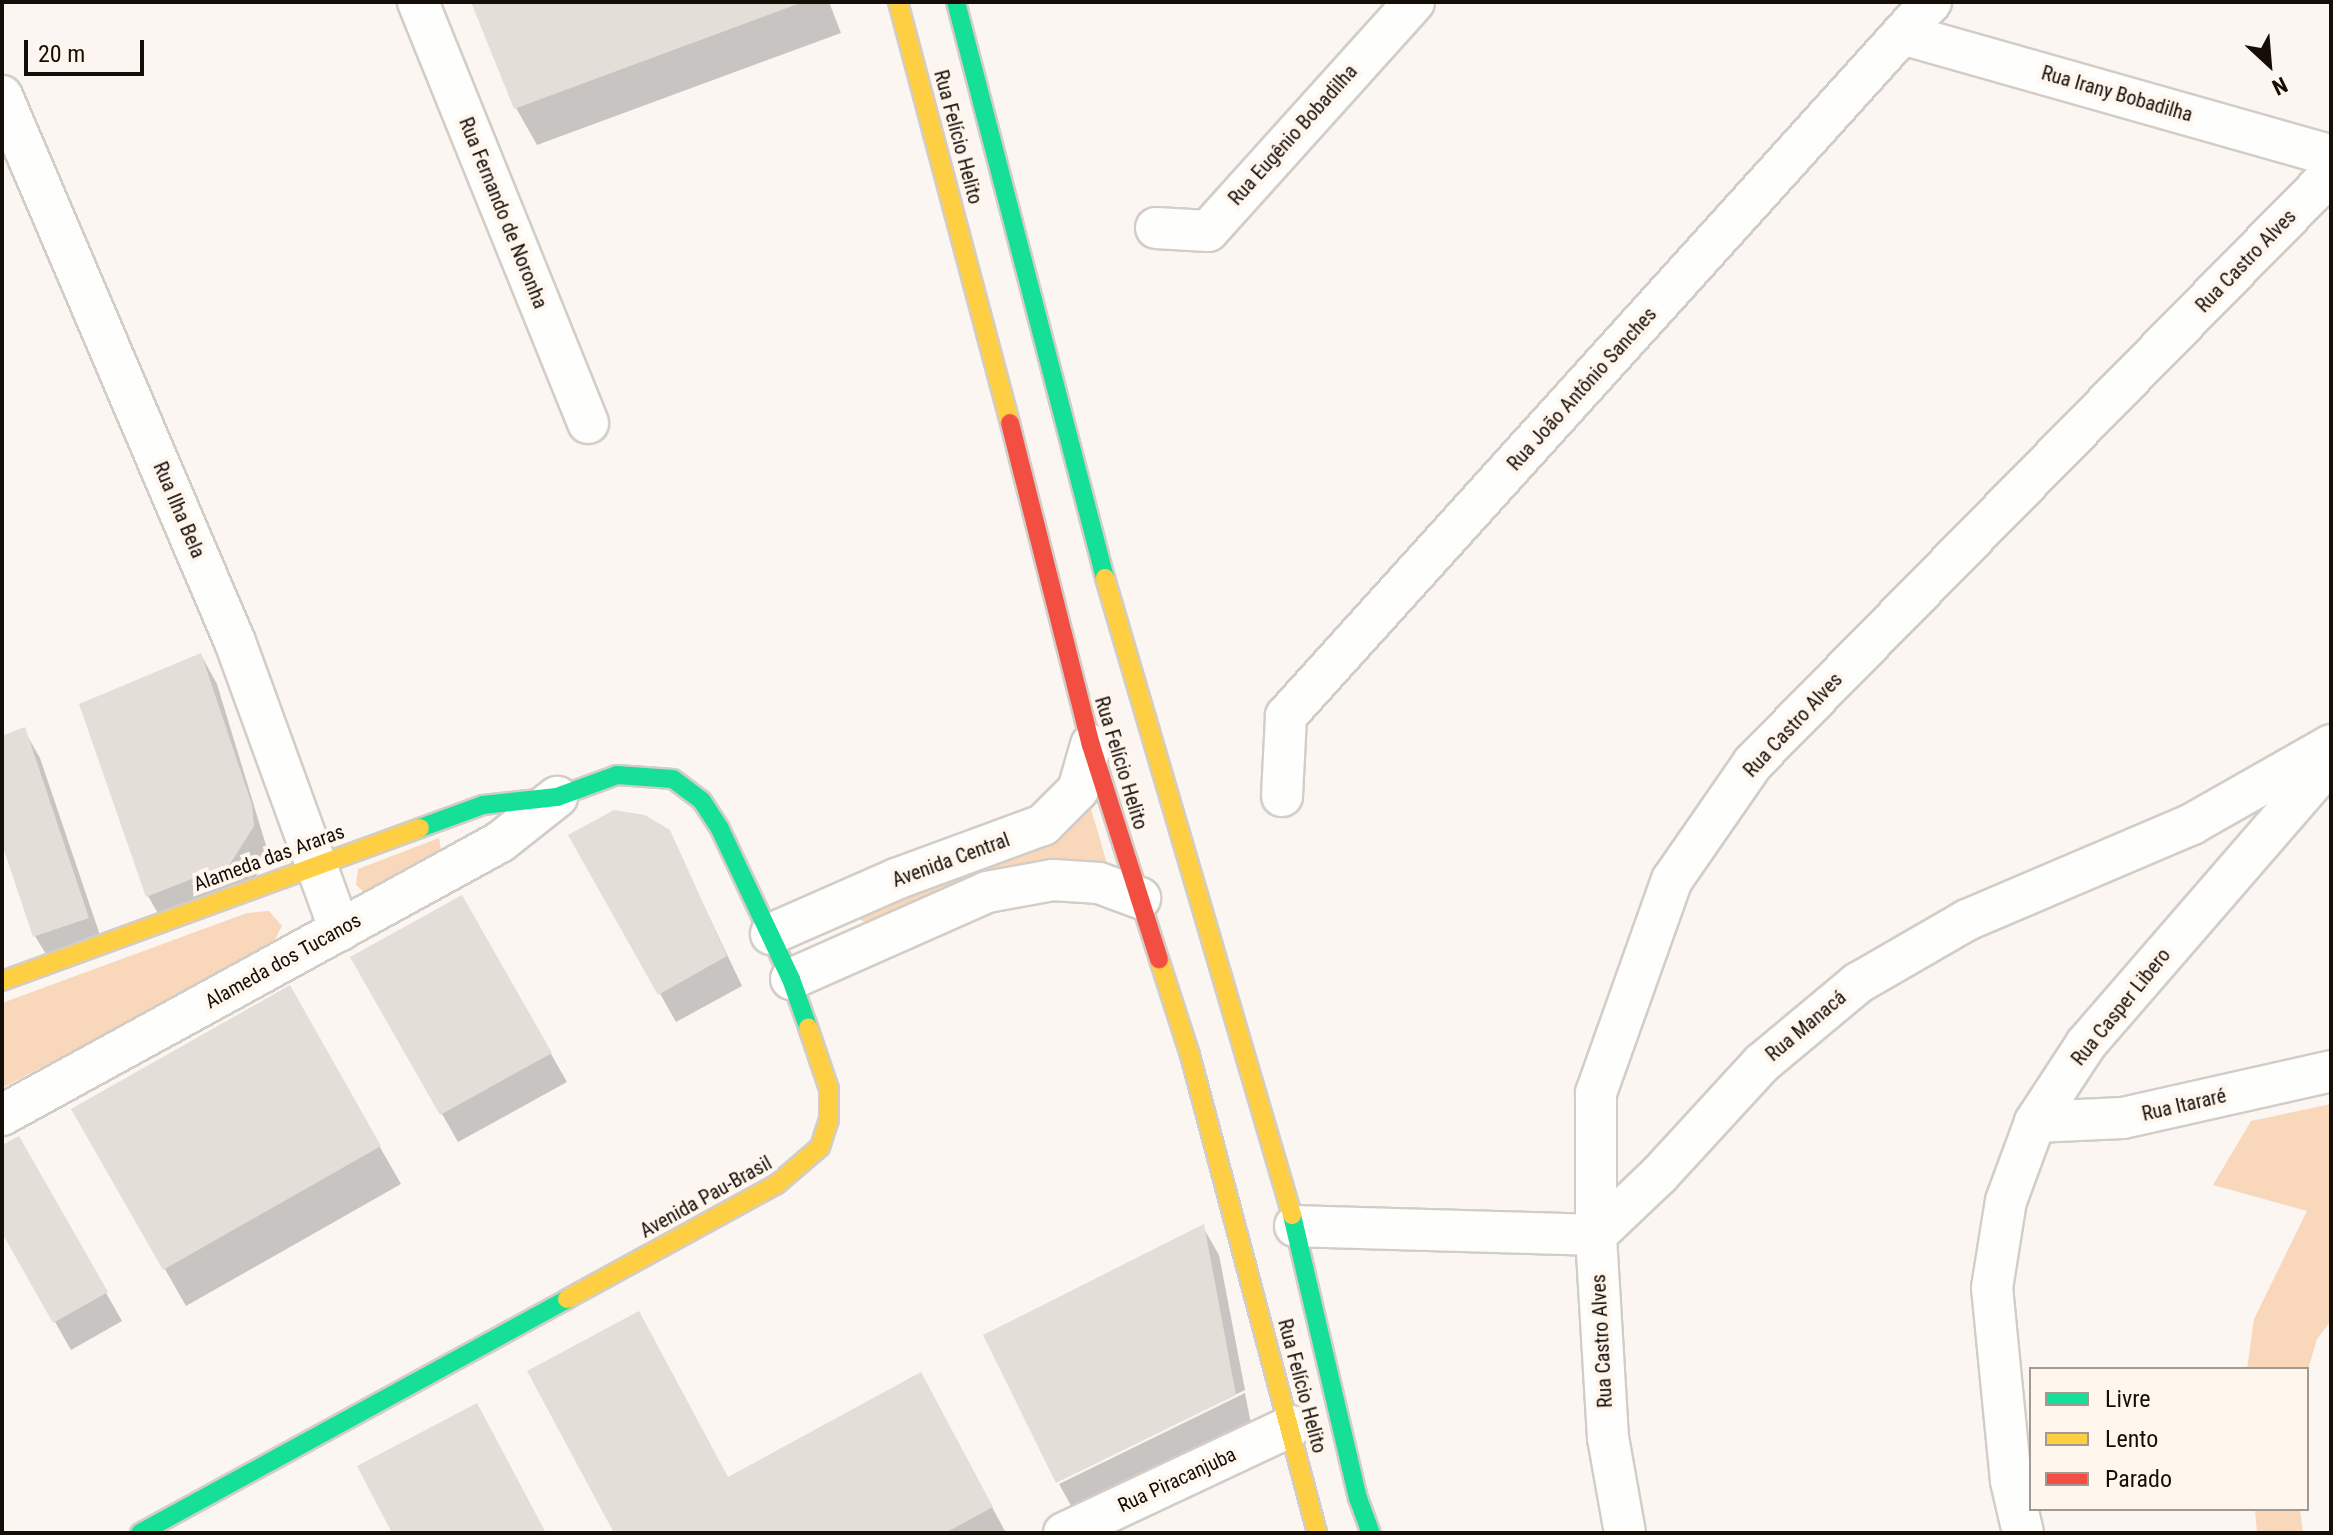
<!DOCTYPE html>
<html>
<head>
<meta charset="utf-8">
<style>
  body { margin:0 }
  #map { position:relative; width:2333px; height:1535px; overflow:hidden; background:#fbf6f2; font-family:"Roboto Condensed",sans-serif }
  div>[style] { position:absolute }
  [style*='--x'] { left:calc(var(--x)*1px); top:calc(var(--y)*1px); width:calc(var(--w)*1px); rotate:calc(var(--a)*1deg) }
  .green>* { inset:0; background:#f9d7ba }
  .shadow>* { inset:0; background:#0003 }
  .building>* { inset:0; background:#e4ded8 }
  .roads { filter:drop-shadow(2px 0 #d3cdc7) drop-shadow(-2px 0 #d3cdc7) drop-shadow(0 2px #d3cdc7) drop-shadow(0 -2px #d3cdc7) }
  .street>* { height:40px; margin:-20px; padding:0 20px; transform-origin:20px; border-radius:20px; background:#fefefd }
  .fast>* { height:18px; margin:-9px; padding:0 9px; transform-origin:9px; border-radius:9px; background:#16e098 }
  .slow>* { height:18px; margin:-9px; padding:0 9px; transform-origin:9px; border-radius:9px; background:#ffcf43 }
  .jam>* { height:18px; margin:-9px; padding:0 9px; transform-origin:9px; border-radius:9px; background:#f24e42 }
  span { translate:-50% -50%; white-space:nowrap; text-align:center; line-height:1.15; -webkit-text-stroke:8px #fff6ee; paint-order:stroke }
  .street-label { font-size:20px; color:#150e07 }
  .frame { position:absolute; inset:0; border:4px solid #150e07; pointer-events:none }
  .legend { position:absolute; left:2029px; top:1367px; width:280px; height:144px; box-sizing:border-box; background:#fff6ee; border:2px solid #a19992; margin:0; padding:10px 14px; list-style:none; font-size:24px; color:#150e07 }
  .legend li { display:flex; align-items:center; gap:16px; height:40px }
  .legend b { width:40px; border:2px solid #a19992 }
  .north { position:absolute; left:2229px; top:24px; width:80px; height:80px; -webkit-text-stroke:6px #fff6ee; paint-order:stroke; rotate:154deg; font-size:22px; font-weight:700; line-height:32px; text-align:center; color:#150e07 }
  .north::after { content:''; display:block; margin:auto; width:28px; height:36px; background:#150e07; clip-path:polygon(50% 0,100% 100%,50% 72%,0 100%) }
  .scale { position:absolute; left:24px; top:40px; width:120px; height:36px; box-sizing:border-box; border:4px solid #150e07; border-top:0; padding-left:10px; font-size:24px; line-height:28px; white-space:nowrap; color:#150e07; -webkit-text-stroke:6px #fff6ee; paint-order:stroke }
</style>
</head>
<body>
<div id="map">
  <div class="green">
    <i style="clip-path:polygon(1091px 809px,1109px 870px,867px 924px,860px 919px,859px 914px,1057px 839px)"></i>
    <i style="clip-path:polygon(439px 838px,442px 856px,369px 896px,356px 885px,358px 869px)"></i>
    <i style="clip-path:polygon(269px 911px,282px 926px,271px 947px,2px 1088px,2px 1003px,247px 913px)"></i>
    <i style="clip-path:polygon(2331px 1104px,2331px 1321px,2317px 1339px,2307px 1373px,2247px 1369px,2254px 1319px,2307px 1211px,2213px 1185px,2251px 1121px)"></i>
    <i style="clip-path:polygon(2255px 1509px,2300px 1509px,2303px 1533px,2257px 1533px)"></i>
  </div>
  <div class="shadow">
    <i style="clip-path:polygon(473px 2px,829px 2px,841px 33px,537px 145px,516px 108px)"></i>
    <i style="clip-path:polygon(201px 655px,217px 684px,269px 855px,246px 892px,164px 924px,148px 896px)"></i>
    <i style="clip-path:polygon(24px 730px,40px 758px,104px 947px,52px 964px,35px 936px,2px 837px,2px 738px)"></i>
    <i style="clip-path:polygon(669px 832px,742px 986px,676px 1022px,571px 836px)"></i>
    <i style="clip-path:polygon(462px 898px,567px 1082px,458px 1142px,353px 958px)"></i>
    <i style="clip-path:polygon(289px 988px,401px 1184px,186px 1306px,74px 1110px)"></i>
    <i style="clip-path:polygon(18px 1138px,122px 1321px,71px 1350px,2px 1229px,2px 1147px)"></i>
    <i style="clip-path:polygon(1203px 1227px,1219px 1255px,1245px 1390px,1057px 1481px)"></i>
    <i style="clip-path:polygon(1245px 1393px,1251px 1424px,1074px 1511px,1059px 1484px)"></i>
    <i style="clip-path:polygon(936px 1403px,1006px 1533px,616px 1533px,728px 1479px)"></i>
  </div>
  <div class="building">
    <i style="clip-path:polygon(471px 2px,803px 2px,514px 109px)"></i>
    <i style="clip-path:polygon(201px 653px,252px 805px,254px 826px,230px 864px,146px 897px,79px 704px)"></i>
    <i style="clip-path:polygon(25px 727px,89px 918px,33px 937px,2px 844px,2px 736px)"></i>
    <i style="clip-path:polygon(614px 810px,645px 815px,670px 830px,727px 956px,658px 995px,568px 835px)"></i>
    <i style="clip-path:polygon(462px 895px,552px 1053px,440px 1115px,350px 957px)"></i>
    <i style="clip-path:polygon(290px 985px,381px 1146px,163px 1270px,71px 1109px)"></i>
    <i style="clip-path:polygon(19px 1136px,108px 1292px,53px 1323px,2px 1233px,2px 1145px)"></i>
    <i style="clip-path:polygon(1204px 1224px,1236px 1395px,1056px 1483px,983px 1335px)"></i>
    <i style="clip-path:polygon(639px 1311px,728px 1477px,921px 1372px,993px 1507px,945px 1533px,614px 1533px,527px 1371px)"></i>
    <i style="clip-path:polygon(477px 1403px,546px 1533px,392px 1533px,357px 1466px)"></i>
  </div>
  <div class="roads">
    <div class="street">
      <i style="--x:418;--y:2;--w:454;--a:68"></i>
      <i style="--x:1902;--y:34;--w:446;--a:15.8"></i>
      <i style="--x:2;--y:96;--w:594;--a:66.89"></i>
      <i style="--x:235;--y:642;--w:307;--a:70"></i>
      <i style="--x:1156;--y:228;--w:52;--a:3.3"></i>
      <i style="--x:1208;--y:231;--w:308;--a:-48"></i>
      <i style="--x:1282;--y:796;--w:80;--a:-87.1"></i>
      <i style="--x:1286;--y:716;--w:962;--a:-47.91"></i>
      <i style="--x:771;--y:934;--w:137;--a:-23.7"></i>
      <i style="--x:896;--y:879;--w:157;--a:-20.2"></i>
      <i style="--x:1043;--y:825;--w:49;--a:-45"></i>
      <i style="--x:1078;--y:790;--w:47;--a:-73.9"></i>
      <i style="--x:791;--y:979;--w:214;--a:-23.9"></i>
      <i style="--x:987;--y:892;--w:67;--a:-10.3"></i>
      <i style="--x:1053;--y:880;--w:46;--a:3.7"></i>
      <i style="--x:1099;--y:883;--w:44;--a:20.1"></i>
      <i style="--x:2;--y:1115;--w:568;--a:-28.73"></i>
      <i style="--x:500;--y:842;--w:73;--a:-38.3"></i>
      <i style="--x:2035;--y:1122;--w:88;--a:-2.6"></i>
      <i style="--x:2123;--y:1118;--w:213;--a:-12.7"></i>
      <i style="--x:1295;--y:1226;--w:301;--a:1.7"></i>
      <i style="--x:1596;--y:1235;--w:87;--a:-43.6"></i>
      <i style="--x:1659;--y:1175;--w:152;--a:-47.4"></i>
      <i style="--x:1762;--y:1063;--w:125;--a:-39.8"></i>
      <i style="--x:1858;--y:983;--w:126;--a:-30"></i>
      <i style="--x:1967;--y:920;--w:245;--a:-23.1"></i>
      <i style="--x:2192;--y:824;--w:160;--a:-29.6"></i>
      <i style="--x:1064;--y:1533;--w:251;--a:-25.2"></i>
      <i style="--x:1625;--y:1533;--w:97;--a:-100.1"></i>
      <i style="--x:1608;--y:1438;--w:203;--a:-93.4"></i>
      <i style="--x:1596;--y:1235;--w:142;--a:-90"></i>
      <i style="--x:1596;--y:1093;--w:226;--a:-70.4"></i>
      <i style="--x:1672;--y:880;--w:142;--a:-55.3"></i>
      <i style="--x:1753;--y:763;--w:825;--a:-45.54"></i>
      <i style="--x:2023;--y:1533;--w:53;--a:-103"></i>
      <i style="--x:2011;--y:1481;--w:194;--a:-95.6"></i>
      <i style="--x:1992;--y:1288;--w:88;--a:-80.9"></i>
      <i style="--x:2006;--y:1201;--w:84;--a:-69.8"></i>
      <i style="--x:2035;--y:1122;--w:93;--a:-56.8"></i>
      <i style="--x:2086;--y:1044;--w:374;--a:-49.1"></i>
    </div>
    <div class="fast">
      <i style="--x:956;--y:2;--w:595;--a:75.5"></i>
      <i style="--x:420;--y:828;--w:67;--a:-20.1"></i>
      <i style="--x:483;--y:805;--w:74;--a:-6.2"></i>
      <i style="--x:557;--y:797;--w:64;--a:-20.1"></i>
      <i style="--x:617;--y:775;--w:56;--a:4.1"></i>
      <i style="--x:673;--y:779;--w:36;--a:37"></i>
      <i style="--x:702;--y:801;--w:33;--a:57"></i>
      <i style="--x:720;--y:829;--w:166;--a:64.7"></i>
      <i style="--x:791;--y:979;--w:51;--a:70.5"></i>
      <i style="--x:1292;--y:1215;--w:291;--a:76.9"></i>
      <i style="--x:1358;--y:1498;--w:37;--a:70"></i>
      <i style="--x:140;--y:1533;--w:487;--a:-28.7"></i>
    </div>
    <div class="slow">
      <i style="--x:898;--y:2;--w:436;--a:75.1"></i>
      <i style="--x:1105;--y:578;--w:664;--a:73.64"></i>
      <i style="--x:1159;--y:959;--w:101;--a:72.1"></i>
      <i style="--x:1190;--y:1055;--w:495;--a:75.1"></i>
      <i style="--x:2;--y:981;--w:445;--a:-20.1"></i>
      <i style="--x:567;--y:1299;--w:239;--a:-28.7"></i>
      <i style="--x:777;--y:1184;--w:57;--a:-40.7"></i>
      <i style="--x:820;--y:1147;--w:28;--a:-72"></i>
      <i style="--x:829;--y:1120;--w:31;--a:-90"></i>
      <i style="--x:829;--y:1089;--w:65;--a:-108.7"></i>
    </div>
    <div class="jam">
      <i style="--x:1010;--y:423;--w:332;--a:75.9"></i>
      <i style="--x:1091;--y:745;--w:225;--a:72.4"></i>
    </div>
  </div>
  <div class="street-label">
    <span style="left:2117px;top:94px;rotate:16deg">Rua Irany Bobadilha</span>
    <span style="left:1293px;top:135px;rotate:-48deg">Rua Eugênio Bobadilha</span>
    <span style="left:958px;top:137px;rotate:75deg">Rua Felício Helito</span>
    <span style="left:503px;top:213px;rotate:68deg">Rua Fernando de Noronha</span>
    <span style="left:2246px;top:261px;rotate:-46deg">Rua Castro Alves</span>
    <span style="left:1582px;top:389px;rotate:-48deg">Rua João Antônio Sanches</span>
    <span style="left:179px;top:510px;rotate:67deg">Rua Ilha Bela</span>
    <span style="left:1793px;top:725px;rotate:-47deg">Rua Castro Alves</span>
    <span style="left:1121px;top:763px;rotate:73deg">Rua Felício Helito</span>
    <span style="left:269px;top:858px;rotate:-20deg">Alameda das Araras</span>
    <span style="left:951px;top:860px;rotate:-20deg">Avenida Central</span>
    <span style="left:283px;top:961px;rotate:-29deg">Alameda dos Tucanos</span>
    <span style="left:2121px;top:1007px;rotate:-51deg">Rua Casper Libero</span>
    <span style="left:1806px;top:1026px;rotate:-40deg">Rua Manacá</span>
    <span style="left:2184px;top:1105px;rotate:-13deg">Rua Itararé</span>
    <span style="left:706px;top:1197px;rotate:-29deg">Avenida Pau-Brasil</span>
    <span style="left:1602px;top:1341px;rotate:-93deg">Rua Castro Alves</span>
    <span style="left:1302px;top:1386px;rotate:75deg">Rua Felício Helito</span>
    <span style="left:1177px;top:1480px;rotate:-25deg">Rua Piracanjuba</span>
  </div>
  <div class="frame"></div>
  <ul class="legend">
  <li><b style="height:10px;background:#16e098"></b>Livre</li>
  <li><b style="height:10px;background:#ffcf43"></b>Lento</li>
  <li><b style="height:10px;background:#f24e42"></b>Parado</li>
  </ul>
  <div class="north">N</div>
  <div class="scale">20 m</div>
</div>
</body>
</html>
